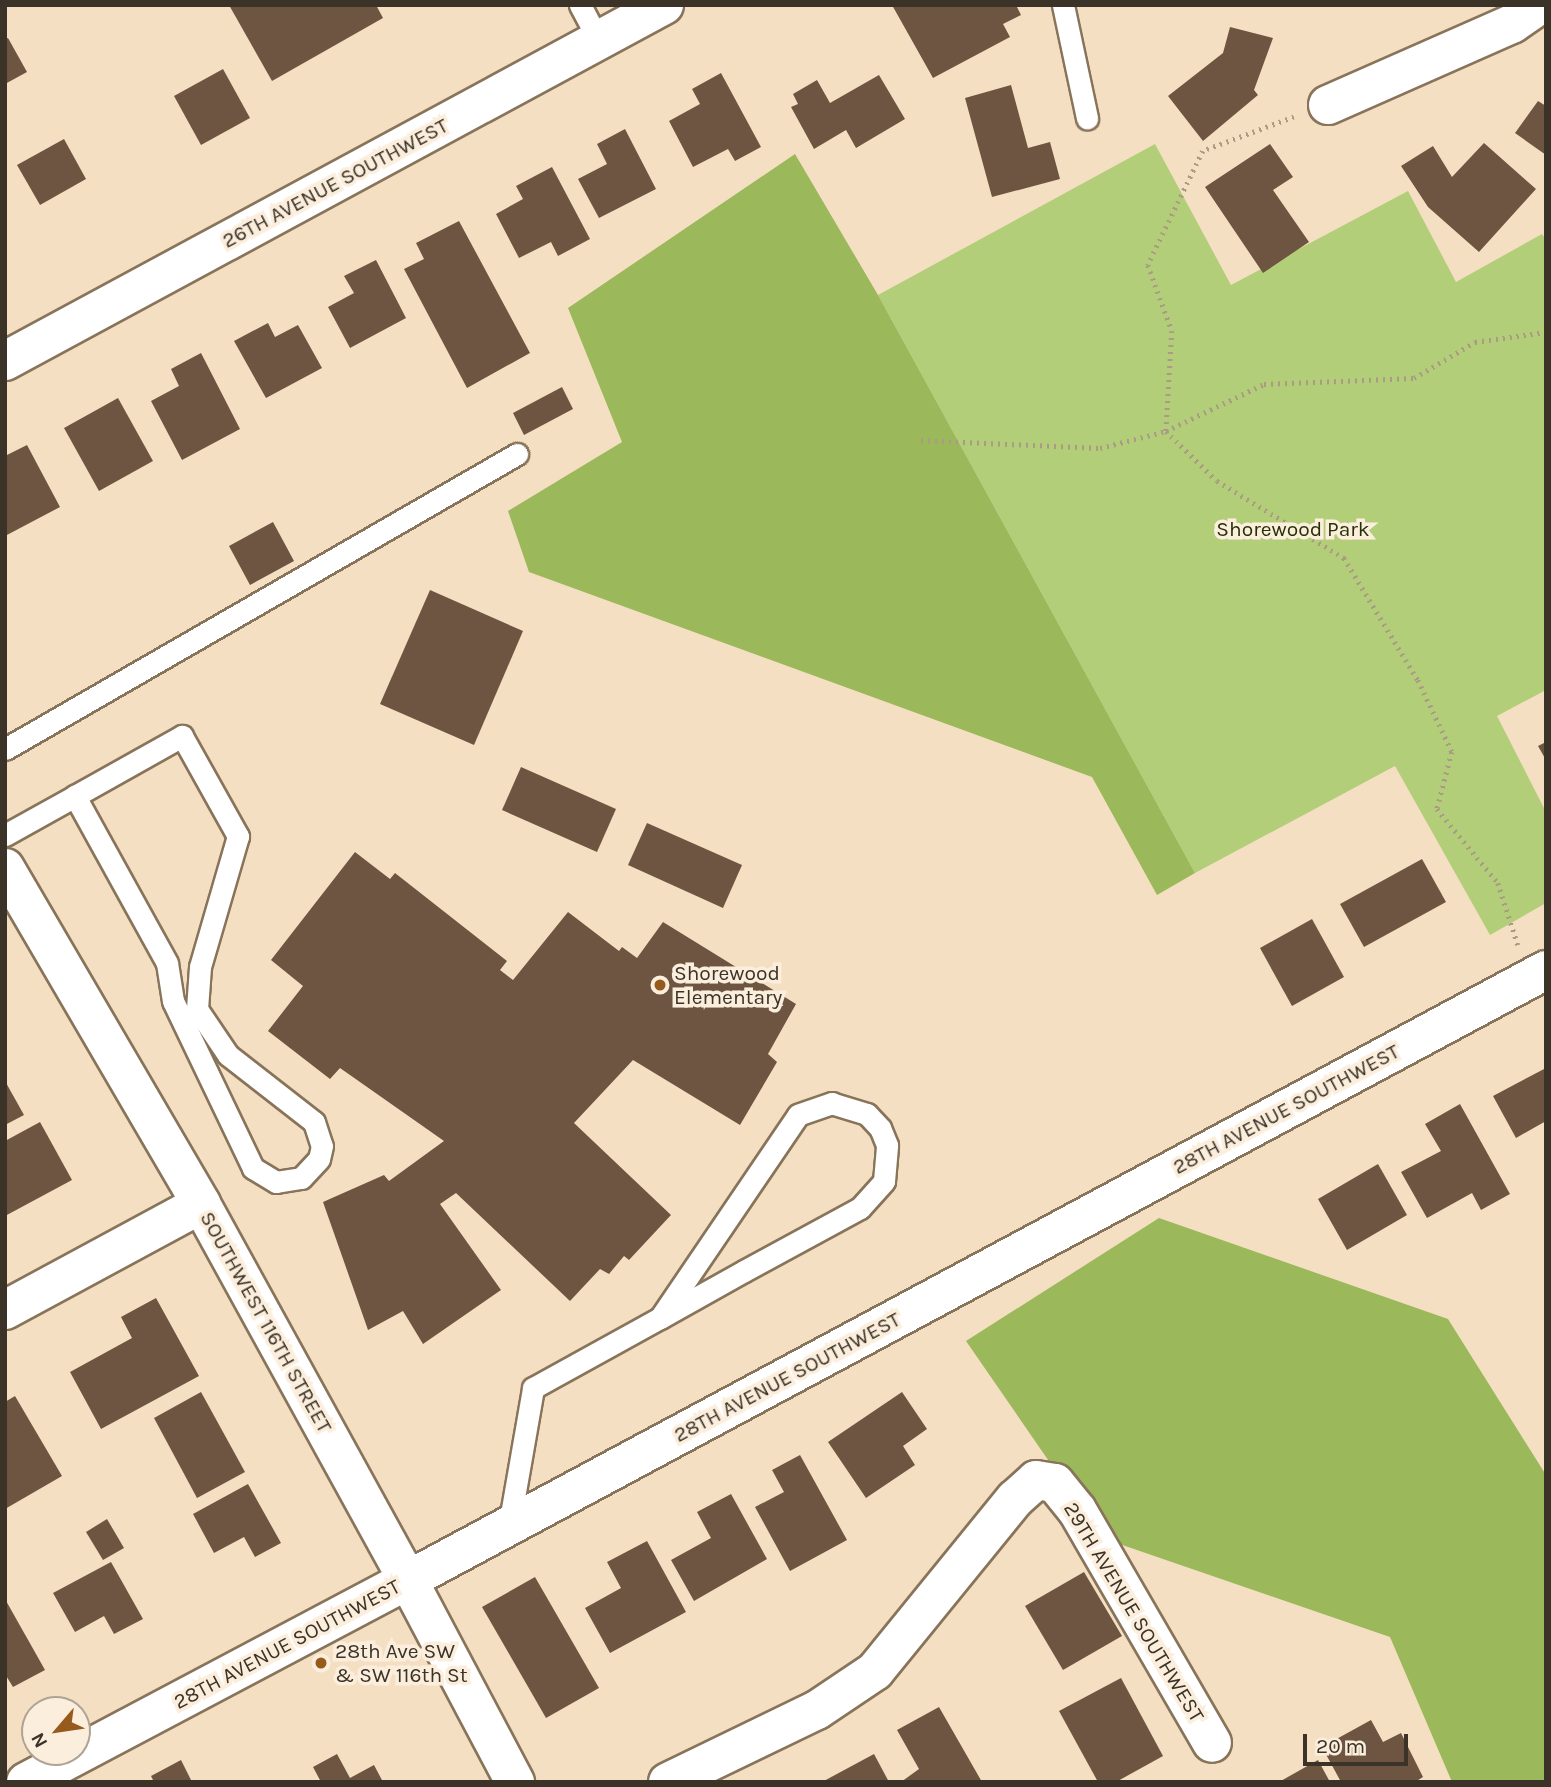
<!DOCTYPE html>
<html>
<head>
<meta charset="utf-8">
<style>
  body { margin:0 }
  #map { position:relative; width:1551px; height:1787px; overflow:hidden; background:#f5dfc2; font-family:Karla,sans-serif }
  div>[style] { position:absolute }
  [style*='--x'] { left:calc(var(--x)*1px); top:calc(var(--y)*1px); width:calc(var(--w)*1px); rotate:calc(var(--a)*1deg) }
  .green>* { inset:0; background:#b2ce79 }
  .forest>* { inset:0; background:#9bb85a }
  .building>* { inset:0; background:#6e5541 }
  .path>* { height:4.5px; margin-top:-2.25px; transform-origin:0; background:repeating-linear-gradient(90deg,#ab9a84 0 2px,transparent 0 7px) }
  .roads { filter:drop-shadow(2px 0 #88745a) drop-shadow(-2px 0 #88745a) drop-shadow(0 2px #88745a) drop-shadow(0 -2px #88745a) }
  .lane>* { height:21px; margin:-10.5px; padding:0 10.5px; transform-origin:10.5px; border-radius:10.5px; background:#fff }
  .street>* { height:38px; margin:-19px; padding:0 19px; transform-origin:19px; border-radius:19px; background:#fff }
  .secondary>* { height:38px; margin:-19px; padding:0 19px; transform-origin:19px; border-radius:19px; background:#fff }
  .dots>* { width:19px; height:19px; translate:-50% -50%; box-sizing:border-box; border:4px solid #fbeedc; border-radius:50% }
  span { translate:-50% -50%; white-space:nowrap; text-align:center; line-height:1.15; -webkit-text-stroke:7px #fbeedc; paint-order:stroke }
  .street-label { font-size:21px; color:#3c3328 }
  .park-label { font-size:21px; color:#263108 }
  .poi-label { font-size:21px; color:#3c3328 }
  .left { translate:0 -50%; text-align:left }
  .frame { position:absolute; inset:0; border:7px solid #3c3328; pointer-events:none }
  .north { position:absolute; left:21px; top:1696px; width:70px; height:70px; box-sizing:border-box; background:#fbeedc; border:2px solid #afa394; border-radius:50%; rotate:241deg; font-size:19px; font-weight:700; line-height:28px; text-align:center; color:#3c3328 }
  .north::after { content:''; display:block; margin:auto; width:24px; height:32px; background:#965a1c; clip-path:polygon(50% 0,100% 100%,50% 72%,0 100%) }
  .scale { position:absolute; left:1303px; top:1734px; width:105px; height:32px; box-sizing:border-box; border:4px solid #3c3328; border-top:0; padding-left:9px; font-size:21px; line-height:24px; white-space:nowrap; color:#3c3328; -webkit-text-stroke:5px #fbeedc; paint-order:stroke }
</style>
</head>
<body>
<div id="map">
  <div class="green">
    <i style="clip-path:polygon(1155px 144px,1231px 285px,1408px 191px,1456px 282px,1542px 234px,1546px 240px,1546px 690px,1497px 716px,1546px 812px,1546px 903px,1490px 935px,1395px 766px,1195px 873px,878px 295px)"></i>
  </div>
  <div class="forest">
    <i style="clip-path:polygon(795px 154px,878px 295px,1195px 873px,1157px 895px,1092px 777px,529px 572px,508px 511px,622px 442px,568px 308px)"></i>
    <i style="clip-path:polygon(1159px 1218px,1448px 1319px,1546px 1475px,1546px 1782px,1452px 1782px,1390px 1637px,1102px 1538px,966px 1341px)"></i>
  </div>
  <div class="building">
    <i style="clip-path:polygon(229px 5px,376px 5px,383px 18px,272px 81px)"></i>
    <i style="clip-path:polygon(892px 5px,1016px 5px,1021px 15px,1003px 24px,1010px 37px,933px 78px)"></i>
    <i style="clip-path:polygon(1230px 27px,1273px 38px,1254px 90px,1258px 95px,1203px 141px,1168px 96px,1223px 53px)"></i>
    <i style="clip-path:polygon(8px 38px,27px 72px,5px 84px,5px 39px)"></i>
    <i style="clip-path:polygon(223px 69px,250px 118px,201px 145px,174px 96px)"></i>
    <i style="clip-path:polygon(721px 73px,761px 147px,735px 161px,728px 149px,693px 167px,669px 121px,700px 104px,692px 89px)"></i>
    <i style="clip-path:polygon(879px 75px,905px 119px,856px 148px,846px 130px,814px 149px,791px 107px,798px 104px,793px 94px,817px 80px,830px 103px)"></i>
    <i style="clip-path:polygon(1011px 85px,1028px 148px,1050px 142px,1060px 179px,992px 197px,965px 98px)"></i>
    <i style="clip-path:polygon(1538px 101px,1546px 106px,1546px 155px,1515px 133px)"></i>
    <i style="clip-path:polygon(625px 129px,656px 189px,599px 218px,578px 179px,607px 164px,597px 144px)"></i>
    <i style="clip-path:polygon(64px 139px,86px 179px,40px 205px,17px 165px)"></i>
    <i style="clip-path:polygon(1484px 143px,1536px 189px,1479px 252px,1428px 207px,1401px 166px,1433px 146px,1452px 177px)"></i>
    <i style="clip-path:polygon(1270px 144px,1293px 177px,1273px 190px,1309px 242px,1263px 273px,1205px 187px)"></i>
    <i style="clip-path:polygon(552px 167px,590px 239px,558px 256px,551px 242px,519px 258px,496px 214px,523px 199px,516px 186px)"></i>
    <i style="clip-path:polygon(459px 221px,530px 353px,467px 388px,404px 269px,424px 259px,416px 243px)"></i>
    <i style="clip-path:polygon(376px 260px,406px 318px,350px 348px,328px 307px,354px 293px,344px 276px)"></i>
    <i style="clip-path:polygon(268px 323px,275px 337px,298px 325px,322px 368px,266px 398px,234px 341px)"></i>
    <i style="clip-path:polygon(201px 353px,240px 429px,182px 460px,151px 401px,179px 386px,171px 369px)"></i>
    <i style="clip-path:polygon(562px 387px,573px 409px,524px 435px,513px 413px)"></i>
    <i style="clip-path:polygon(118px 398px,153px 461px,99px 491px,64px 428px)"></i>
    <i style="clip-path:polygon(27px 445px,60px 507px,5px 536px,5px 456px)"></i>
    <i style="clip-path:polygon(273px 522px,294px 561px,250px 585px,229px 546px)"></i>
    <i style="clip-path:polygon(430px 590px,523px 631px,474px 745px,380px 704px)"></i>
    <i style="clip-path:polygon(1546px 742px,1546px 760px,1538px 746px)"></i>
    <i style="clip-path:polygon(521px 767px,616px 809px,597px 852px,502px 810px)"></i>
    <i style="clip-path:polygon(647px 823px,742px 865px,723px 908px,628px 865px)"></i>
    <i style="clip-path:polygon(355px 852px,390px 879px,395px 873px,507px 961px,500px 970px,513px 980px,568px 912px,619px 951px,622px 947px,637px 958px,663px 922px,796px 1004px,768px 1054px,777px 1062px,740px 1125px,633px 1060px,574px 1123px,671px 1215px,629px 1260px,624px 1256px,609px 1274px,600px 1269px,570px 1301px,456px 1193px,440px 1204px,501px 1290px,423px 1344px,403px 1311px,368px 1330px,323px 1202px,384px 1175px,389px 1181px,444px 1141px,340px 1068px,330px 1079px,268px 1031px,303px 986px,271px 960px)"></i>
    <i style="clip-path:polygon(1422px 859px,1446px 902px,1364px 947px,1340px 904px)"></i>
    <i style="clip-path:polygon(1312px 919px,1344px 977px,1292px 1006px,1260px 948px)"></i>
    <i style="clip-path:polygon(1546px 1068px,1546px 1121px,1516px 1138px,1493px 1096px)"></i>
    <i style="clip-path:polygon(5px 1081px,24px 1115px,5px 1125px)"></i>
    <i style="clip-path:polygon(1460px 1104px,1510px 1194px,1481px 1210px,1472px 1193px,1427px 1218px,1401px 1172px,1441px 1151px,1425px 1124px)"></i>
    <i style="clip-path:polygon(40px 1122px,72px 1180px,5px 1216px,5px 1141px)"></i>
    <i style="clip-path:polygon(1378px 1164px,1407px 1215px,1347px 1250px,1318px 1199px)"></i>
    <i style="clip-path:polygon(156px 1298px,199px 1376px,101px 1429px,70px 1372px,132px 1338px,121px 1317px)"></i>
    <i style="clip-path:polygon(201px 1392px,245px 1472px,197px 1498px,154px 1418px)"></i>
    <i style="clip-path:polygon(902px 1392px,927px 1429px,903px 1446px,915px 1465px,866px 1498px,828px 1442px)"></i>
    <i style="clip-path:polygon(15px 1396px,62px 1476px,5px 1509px,5px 1402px)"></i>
    <i style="clip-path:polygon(800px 1455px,847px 1540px,790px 1571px,755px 1507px,784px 1492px,772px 1470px)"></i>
    <i style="clip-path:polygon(248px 1484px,281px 1543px,255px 1557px,244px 1537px,214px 1553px,193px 1514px)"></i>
    <i style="clip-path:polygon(731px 1494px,767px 1559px,694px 1601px,671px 1560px,711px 1538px,697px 1512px)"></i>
    <i style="clip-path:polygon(107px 1519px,124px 1548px,103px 1560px,86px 1532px)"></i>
    <i style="clip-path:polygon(647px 1541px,686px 1612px,610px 1653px,585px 1608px,621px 1588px,607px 1562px)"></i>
    <i style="clip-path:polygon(111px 1562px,143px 1619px,114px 1634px,104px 1616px,75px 1632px,53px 1593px)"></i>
    <i style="clip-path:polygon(1084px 1572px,1122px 1636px,1063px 1670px,1025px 1606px)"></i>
    <i style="clip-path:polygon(535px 1577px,599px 1688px,546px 1718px,482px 1607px)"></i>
    <i style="clip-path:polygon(5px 1599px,45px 1670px,13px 1687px,5px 1674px)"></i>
    <i style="clip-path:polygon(1121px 1678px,1163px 1756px,1116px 1782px,1098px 1782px,1059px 1711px)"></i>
    <i style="clip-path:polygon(939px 1707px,982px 1782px,901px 1782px,919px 1769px,897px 1730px)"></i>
    <i style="clip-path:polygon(1371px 1720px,1383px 1742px,1401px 1733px,1423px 1777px,1415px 1782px,1341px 1782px,1322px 1747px)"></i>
    <i style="clip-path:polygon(337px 1754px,350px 1778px,374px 1765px,383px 1782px,321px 1782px,313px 1767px)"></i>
    <i style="clip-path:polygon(874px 1754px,889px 1782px,822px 1782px)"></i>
    <i style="clip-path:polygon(181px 1760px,192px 1782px,154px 1782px,151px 1776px)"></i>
    <i style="clip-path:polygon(1318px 1760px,1330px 1782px,1279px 1782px)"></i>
  </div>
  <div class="path">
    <i style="--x:1294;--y:117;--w:97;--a:159.5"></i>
    <i style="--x:1203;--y:151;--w:127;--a:115.8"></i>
    <i style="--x:1148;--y:265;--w:70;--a:70"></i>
    <i style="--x:1172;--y:331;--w:100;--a:93.4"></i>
    <i style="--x:1166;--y:431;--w:71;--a:44.4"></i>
    <i style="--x:1217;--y:481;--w:149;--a:31.2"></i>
    <i style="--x:1344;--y:558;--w:143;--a:58.8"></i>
    <i style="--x:1418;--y:680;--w:80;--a:64.7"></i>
    <i style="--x:1452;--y:752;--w:59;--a:104.7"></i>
    <i style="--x:1437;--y:809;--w:96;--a:50.5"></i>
    <i style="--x:1498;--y:883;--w:65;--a:72.1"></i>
    <i style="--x:921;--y:440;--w:179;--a:2.6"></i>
    <i style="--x:1100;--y:448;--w:68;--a:-14.4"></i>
    <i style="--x:1166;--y:431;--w:109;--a:-25.6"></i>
    <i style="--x:1264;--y:384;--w:150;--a:-2.3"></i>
    <i style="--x:1414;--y:378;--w:71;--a:-30.5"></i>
    <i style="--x:1475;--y:342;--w:72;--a:-8"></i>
  </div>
  <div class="roads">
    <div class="lane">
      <i style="--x:580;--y:5;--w:40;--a:62"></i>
      <i style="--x:1063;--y:5;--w:116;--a:78"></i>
      <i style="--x:5;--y:749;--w:591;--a:-29.95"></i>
      <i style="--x:5;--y:835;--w:80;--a:-29.1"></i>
      <i style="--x:75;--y:796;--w:123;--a:-29.3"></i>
      <i style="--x:182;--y:736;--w:115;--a:60.8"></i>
      <i style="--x:238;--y:836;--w:136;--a:106.2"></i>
      <i style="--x:200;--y:967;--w:42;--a:94.1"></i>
      <i style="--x:197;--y:1009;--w:55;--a:56"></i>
      <i style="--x:228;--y:1055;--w:109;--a:37.9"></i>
      <i style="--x:314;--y:1122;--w:25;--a:72"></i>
      <i style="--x:322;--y:1146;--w:13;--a:103"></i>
      <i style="--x:319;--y:1159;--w:26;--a:133"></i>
      <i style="--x:301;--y:1178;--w:25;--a:171"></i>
      <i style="--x:276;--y:1182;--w:27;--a:-149"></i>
      <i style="--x:253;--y:1168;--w:185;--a:-115.6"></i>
      <i style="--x:173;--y:1001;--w:38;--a:-99"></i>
      <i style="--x:167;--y:963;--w:191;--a:-118.9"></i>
      <i style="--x:509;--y:1526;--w:140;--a:-80.1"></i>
      <i style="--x:533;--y:1388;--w:145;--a:-28.9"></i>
      <i style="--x:660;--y:1318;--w:96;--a:-29.2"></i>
      <i style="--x:744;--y:1271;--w:132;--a:-28.5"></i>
      <i style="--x:860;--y:1208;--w:36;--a:-48"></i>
      <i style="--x:884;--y:1181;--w:36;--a:-85"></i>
      <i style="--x:887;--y:1145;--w:18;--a:-112"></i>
      <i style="--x:880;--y:1128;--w:19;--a:-133"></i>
      <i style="--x:867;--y:1114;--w:37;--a:-163"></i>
      <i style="--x:832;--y:1103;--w:36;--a:161"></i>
      <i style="--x:798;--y:1115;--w:245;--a:124.2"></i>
    </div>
    <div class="street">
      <i style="--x:1328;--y:105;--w:201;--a:-23.8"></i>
      <i style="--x:1512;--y:24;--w:33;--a:-35"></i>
      <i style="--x:5;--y:1310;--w:223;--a:-28.4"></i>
      <i style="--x:26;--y:1782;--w:432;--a:-27.9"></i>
      <i style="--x:408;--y:1580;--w:229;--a:62.1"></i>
      <i style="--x:668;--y:1782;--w:165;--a:-25.8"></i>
      <i style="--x:817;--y:1710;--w:70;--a:-33.9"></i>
      <i style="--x:875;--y:1671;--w:222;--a:-50.9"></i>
      <i style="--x:1015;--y:1499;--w:28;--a:-42"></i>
      <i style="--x:1036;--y:1480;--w:19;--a:9"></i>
      <i style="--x:1055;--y:1483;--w:35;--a:51"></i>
      <i style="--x:1077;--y:1510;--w:269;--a:59.9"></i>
    </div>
    <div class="secondary">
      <i style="--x:5;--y:361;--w:749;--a:-28.38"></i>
      <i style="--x:5;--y:868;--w:389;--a:59.7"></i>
      <i style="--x:201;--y:1204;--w:429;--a:61.2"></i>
      <i style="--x:408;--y:1580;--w:1291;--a:-28.19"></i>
    </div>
  </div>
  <div class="dots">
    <i style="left:660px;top:985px;background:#965a1c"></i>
    <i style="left:321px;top:1663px;background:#965a1c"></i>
  </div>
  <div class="street-label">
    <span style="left:335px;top:183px;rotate:-28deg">26TH AVENUE SOUTHWEST</span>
    <span style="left:1286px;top:1109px;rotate:-28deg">28TH AVENUE SOUTHWEST</span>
    <span style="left:266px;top:1322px;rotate:61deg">SOUTHWEST 116TH STREET</span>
    <span style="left:787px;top:1377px;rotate:-28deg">28TH AVENUE SOUTHWEST</span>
    <span style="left:1134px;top:1612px;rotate:59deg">29TH AVENUE SOUTHWEST</span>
    <span style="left:287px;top:1644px;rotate:-28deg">28TH AVENUE SOUTHWEST</span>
  </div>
  <div class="park-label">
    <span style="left:1293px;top:529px">Shorewood Park</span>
  </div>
  <div class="poi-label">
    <span class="left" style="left:674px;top:985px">Shorewood<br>Elementary</span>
    <span class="left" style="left:335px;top:1663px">28th Ave SW<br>&amp; SW 116th St</span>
  </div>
  <div class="frame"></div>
  <div class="north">N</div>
  <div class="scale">20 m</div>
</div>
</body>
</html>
